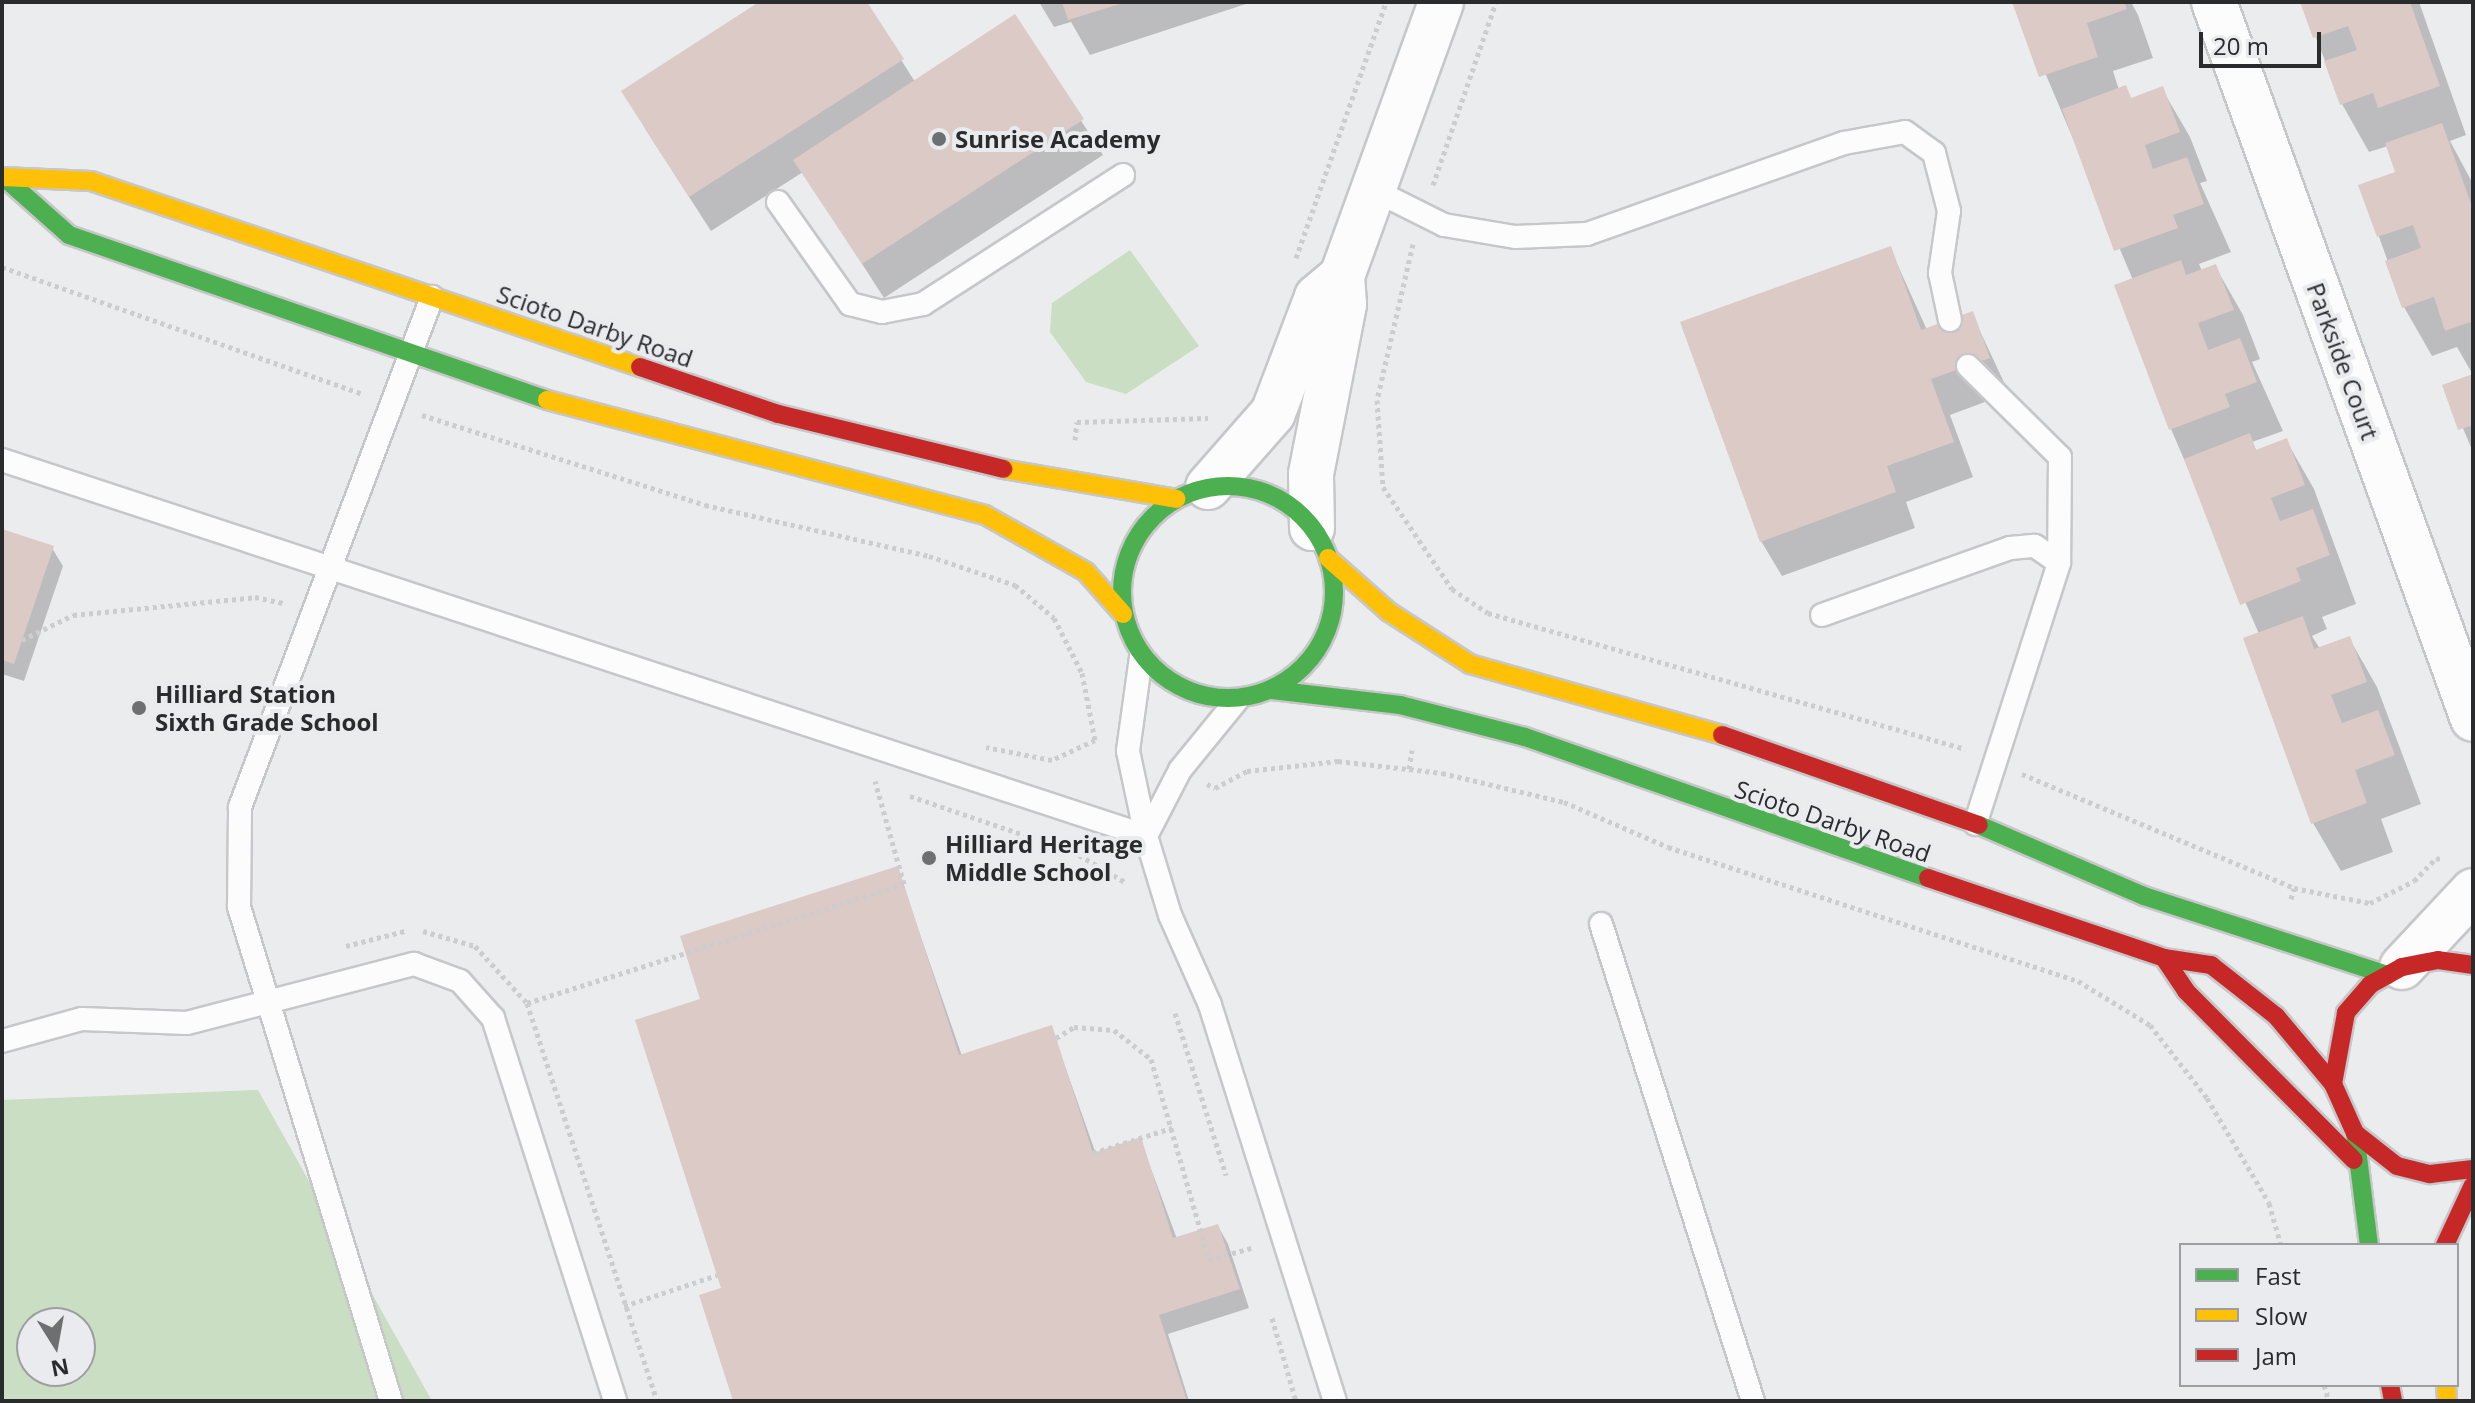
<!DOCTYPE html>
<html>
<head>
<meta charset="utf-8">
<style>
  body { margin:0 }
  #map { position:relative; width:2475px; height:1403px; overflow:hidden; background:#ebecee; font-family:"Open Sans",sans-serif }
  div>[style] { position:absolute }
  [style*='--x'] { left:calc(var(--x)*1px); top:calc(var(--y)*1px); width:calc(var(--w)*1px); rotate:calc(var(--a)*1deg) }
  .green>* { inset:0; background:#c9dec2 }
  .shadow>* { inset:0; background:#0003 }
  .building>* { inset:0; background:#dbcac6 }
  .path>* { height:5px; margin-top:-2.5px; transform-origin:0; background:repeating-linear-gradient(90deg,#cdcdcd 0 4px,transparent 0 8px) }
  .roads { filter:drop-shadow(2px 0 #c7c7c9) drop-shadow(-2px 0 #c7c7c9) drop-shadow(0 2px #c7c7c9) drop-shadow(0 -2px #c7c7c9) }
  .lane>* { height:22px; margin:-11px; padding:0 11px; transform-origin:11px; border-radius:11px; background:#fcfcfc }
  .street>* { height:44px; margin:-22px; padding:0 22px; transform-origin:22px; border-radius:22px; background:#fcfcfc }
  .fast>* { height:18px; margin:-9px; padding:0 9px; transform-origin:9px; border-radius:9px; background:#4caf50 }
  .fast>.ring { margin:-9px; padding:0; box-sizing:content-box; background:none; border:18px solid #4caf50; border-radius:50% }
  .slow>* { height:18px; margin:-9px; padding:0 9px; transform-origin:9px; border-radius:9px; background:#ffc107 }
  .jam>* { height:18px; margin:-9px; padding:0 9px; transform-origin:9px; border-radius:9px; background:#c62828 }
  .dots>* { width:22px; height:22px; translate:-50% -50%; box-sizing:border-box; border:4px solid #eaebef; border-radius:50% }
  span { translate:-50% -50%; white-space:nowrap; text-align:center; line-height:1.15; -webkit-text-stroke:8px #eaebef; paint-order:stroke }
  .poi-label { font-size:24px; color:#2a2b2c; font-weight:700 }
  .left { translate:0 -50%; text-align:left }
  .street-label { font-size:24px; color:#2a2b2c }
  .frame { position:absolute; inset:0; border:4px solid #2a2b2c; pointer-events:none }
  .legend { position:absolute; left:2179px; top:1243px; width:280px; height:144px; box-sizing:border-box; background:#eaebef; border:2px solid #9d9ea1; margin:0; padding:10px 14px; list-style:none; font-size:24px; color:#2a2b2c }
  .legend li { display:flex; align-items:center; gap:16px; height:40px }
  .legend b { width:40px; border:2px solid #9d9ea1 }
  .north { position:absolute; left:16px; top:1307px; width:80px; height:80px; box-sizing:border-box; background:#eaebef; border:2px solid #9d9ea1; border-radius:50%; rotate:169deg; font-size:22px; font-weight:700; line-height:32px; text-align:center; color:#2a2b2c }
  .north::after { content:''; display:block; margin:auto; width:28px; height:36px; background:#6e6f70; clip-path:polygon(50% 0,100% 100%,50% 72%,0 100%) }
  .scale { position:absolute; left:2199px; top:32px; width:122px; height:36px; box-sizing:border-box; border:4px solid #2a2b2c; border-top:0; padding-left:10px; font-size:24px; line-height:28px; white-space:nowrap; color:#2a2b2c; -webkit-text-stroke:6px #eaebef; paint-order:stroke }
</style>
</head>
<body>
<div id="map">
  <div class="green">
    <i style="clip-path:polygon(1130px 250px,1199px 346px,1126px 394px,1086px 382px,1050px 332px,1052px 303px)"></i>
    <i style="clip-path:polygon(evenodd,258px 1090px,432px 1401px,2px 1401px,2px 1100px,258px 1090px,32px 1323px,80px 1323px,80px 1371px,32px 1371px,32px 1323px)"></i>
  </div>
  <div class="shadow">
    <i style="clip-path:polygon(762px 2px,865px 2px,915px 82px,1015px 17px,1103px 155px,884px 298px,803px 172px,711px 231px,644px 127px)"></i>
    <i style="clip-path:polygon(1039px 2px,1252px 2px,1090px 55px,1071px 22px,1054px 27px)"></i>
    <i style="clip-path:polygon(2015px 2px,2131px 2px,2138px 15px,2153px 58px,2113px 71px,2119px 90px,2132px 100px,2162px 89px,2190px 137px,2207px 181px,2200px 183px,2231px 252px,2199px 264px,2202px 271px,2215px 266px,2243px 315px,2260px 359px,2252px 362px,2283px 431px,2252px 442px,2257px 451px,2286px 440px,2314px 489px,2356px 604px,2322px 617px,2327px 629px,2312px 636px,2320px 649px,2349px 638px,2377px 687px,2421px 804px,2381px 819px,2393px 852px,2341px 871px,2313px 823px,2259px 634px,2171px 429px,2133px 280px)"></i>
    <i style="clip-path:polygon(2302px 2px,2419px 2px,2466px 135px,2450px 141px,2473px 184px,2473px 375px,2457px 347px,2432px 356px,2404px 307px,2361px 186px,2398px 173px,2388px 146px,2369px 152px,2342px 104px)"></i>
    <i style="clip-path:polygon(1890px 248px,1927px 330px,1972px 314px,2009px 393px,1950px 415px,1973px 477px,1906px 502px,1915px 528px,1782px 576px,1761px 541px)"></i>
    <i style="clip-path:polygon(2473px 376px,2473px 452px,2445px 386px)"></i>
    <i style="clip-path:polygon(2px 531px,52px 548px,63px 566px,24px 681px,2px 674px)"></i>
    <i style="clip-path:polygon(897px 868px,962px 1056px,1051px 1027px,1096px 1154px,1140px 1139px,1177px 1239px,1218px 1226px,1228px 1244px,1249px 1308px,1168px 1334px,1189px 1401px,735px 1401px,702px 1000px)"></i>
  </div>
  <div class="building">
    <i style="clip-path:polygon(759px 2px,867px 2px,904px 59px,689px 197px,621px 91px)"></i>
    <i style="clip-path:polygon(1062px 2px,1122px 2px,1123px 3px,1068px 20px)"></i>
    <i style="clip-path:polygon(2012px 2px,2124px 2px,2127px 9px,2087px 23px,2098px 57px,2039px 77px)"></i>
    <i style="clip-path:polygon(2300px 2px,2410px 2px,2440px 86px,2378px 108px,2373px 93px,2340px 105px,2324px 61px,2357px 50px,2348px 26px,2313px 38px)"></i>
    <i style="clip-path:polygon(1015px 14px,1084px 119px,862px 264px,793px 160px)"></i>
    <i style="clip-path:polygon(2126px 85px,2131px 98px,2163px 86px,2180px 132px,2145px 145px,2153px 169px,2187px 157px,2204px 204px,2173px 215px,2178px 228px,2114px 251px,2062px 109px)"></i>
    <i style="clip-path:polygon(2442px 123px,2473px 209px,2473px 321px,2445px 331px,2434px 297px,2402px 308px,2385px 261px,2421px 248px,2413px 225px,2377px 237px,2358px 185px,2395px 172px,2385px 143px)"></i>
    <i style="clip-path:polygon(1891px 246px,1921px 330px,1973px 311px,1990px 358px,1931px 379px,1954px 442px,1887px 466px,1896px 492px,1760px 542px,1680px 322px)"></i>
    <i style="clip-path:polygon(2181px 260px,2186px 275px,2216px 264px,2234px 310px,2198px 323px,2208px 350px,2240px 338px,2257px 382px,2225px 394px,2230px 407px,2169px 430px,2114px 285px)"></i>
    <i style="clip-path:polygon(2473px 374px,2473px 425px,2458px 430px,2442px 385px)"></i>
    <i style="clip-path:polygon(2250px 433px,2256px 450px,2287px 438px,2305px 485px,2271px 498px,2280px 521px,2313px 509px,2330px 555px,2296px 568px,2301px 581px,2240px 605px,2184px 459px)"></i>
    <i style="clip-path:polygon(2px 529px,54px 546px,14px 664px,2px 660px)"></i>
    <i style="clip-path:polygon(2303px 616px,2314px 649px,2350px 636px,2367px 682px,2331px 695px,2342px 723px,2378px 710px,2395px 755px,2355px 770px,2367px 803px,2311px 824px,2243px 638px)"></i>
    <i style="clip-path:polygon(898px 866px,959px 1055px,1052px 1025px,1093px 1153px,1141px 1137px,1173px 1238px,1218px 1224px,1240px 1289px,1159px 1315px,1187px 1401px,733px 1401px,699px 1295px,721px 1288px,635px 1020px,700px 999px,680px 936px)"></i>
  </div>
  <div class="path">
    <i style="--x:1433;--y:185;--w:194;--a:-71"></i>
    <i style="--x:1413;--y:244;--w:160;--a:103"></i>
    <i style="--x:1377;--y:400;--w:87;--a:86.1"></i>
    <i style="--x:1383;--y:487;--w:123;--a:55.9"></i>
    <i style="--x:1452;--y:589;--w:43;--a:33.7"></i>
    <i style="--x:1488;--y:613;--w:496;--a:15.9"></i>
    <i style="--x:1296;--y:258;--w:271;--a:-70.6"></i>
    <i style="--x:2;--y:267;--w:383;--a:19.4"></i>
    <i style="--x:422;--y:415;--w:297;--a:17.6"></i>
    <i style="--x:705;--y:505;--w:230;--a:12.8"></i>
    <i style="--x:929;--y:556;--w:91;--a:18.6"></i>
    <i style="--x:1015;--y:585;--w:51;--a:40.2"></i>
    <i style="--x:1054;--y:618;--w:62;--a:63"></i>
    <i style="--x:1082;--y:673;--w:68;--a:79"></i>
    <i style="--x:1095;--y:740;--w:47;--a:155.1"></i>
    <i style="--x:1052;--y:760;--w:67;--a:-168.9"></i>
    <i style="--x:1075;--y:440;--w:18;--a:-84"></i>
    <i style="--x:1077;--y:422;--w:131;--a:-1.7"></i>
    <i style="--x:22;--y:640;--w:57;--a:-26.1"></i>
    <i style="--x:73;--y:615;--w:183;--a:-5.6"></i>
    <i style="--x:255;--y:597;--w:30;--a:12"></i>
    <i style="--x:1409;--y:769;--w:19;--a:-81"></i>
    <i style="--x:2022;--y:774;--w:295;--a:22.7"></i>
    <i style="--x:1207;--y:784;--w:9;--a:27"></i>
    <i style="--x:1215;--y:788;--w:36;--a:-28"></i>
    <i style="--x:1247;--y:771;--w:92;--a:-6.3"></i>
    <i style="--x:1338;--y:761;--w:105;--a:6.6"></i>
    <i style="--x:1442;--y:773;--w:125;--a:13.4"></i>
    <i style="--x:1564;--y:802;--w:113;--a:23.4"></i>
    <i style="--x:1668;--y:847;--w:431;--a:18.1"></i>
    <i style="--x:2078;--y:981;--w:84;--a:31.4"></i>
    <i style="--x:2150;--y:1025;--w:93;--a:52"></i>
    <i style="--x:2207;--y:1098;--w:122;--a:59.4"></i>
    <i style="--x:2269;--y:1203;--w:44;--a:74.1"></i>
    <i style="--x:910;--y:796;--w:171;--a:18.8"></i>
    <i style="--x:1072;--y:851;--w:61;--a:30.3"></i>
    <i style="--x:2291;--y:899;--w:11;--a:-75"></i>
    <i style="--x:2294;--y:888;--w:77;--a:11.2"></i>
    <i style="--x:2370;--y:903;--w:49;--a:-26.6"></i>
    <i style="--x:2414;--y:881;--w:32;--a:-46"></i>
    <i style="--x:2436;--y:858;--w:7;--a:16"></i>
    <i style="--x:423;--y:931;--w:54;--a:16.1"></i>
    <i style="--x:475;--y:946;--w:77;--a:47.6"></i>
    <i style="--x:527;--y:1003;--w:395;--a:-17.5"></i>
    <i style="--x:904;--y:884;--w:107;--a:-105.7"></i>
    <i style="--x:346;--y:946;--w:61;--a:-14.3"></i>
    <i style="--x:527;--y:1003;--w:419;--a:71.9"></i>
    <i style="--x:1175;--y:1013;--w:170;--a:72.5"></i>
    <i style="--x:1056;--y:1038;--w:21;--a:-31"></i>
    <i style="--x:1074;--y:1027;--w:40;--a:4.3"></i>
    <i style="--x:1114;--y:1030;--w:47;--a:38.1"></i>
    <i style="--x:1151;--y:1059;--w:209;--a:73.9"></i>
    <i style="--x:1209;--y:1260;--w:44;--a:-15.9"></i>
    <i style="--x:1093;--y:1153;--w:83;--a:-17.6"></i>
    <i style="--x:624;--y:1306;--w:98;--a:-18.4"></i>
    <i style="--x:1272;--y:1318;--w:86;--a:73.9"></i>
    <i style="--x:2324;--y:1385;--w:17;--a:73"></i>
  </div>
  <div class="roads">
    <div class="lane">
      <i style="--x:1376;--y:191;--w:76;--a:26.6"></i>
      <i style="--x:1444;--y:225;--w:72;--a:9.6"></i>
      <i style="--x:1515;--y:237;--w:72;--a:-2.4"></i>
      <i style="--x:1587;--y:234;--w:273;--a:-19.5"></i>
      <i style="--x:1844;--y:143;--w:62;--a:-10.2"></i>
      <i style="--x:1905;--y:132;--w:36;--a:36"></i>
      <i style="--x:1934;--y:153;--w:60;--a:75.5"></i>
      <i style="--x:1949;--y:211;--w:63;--a:98.3"></i>
      <i style="--x:1940;--y:273;--w:48;--a:78"></i>
      <i style="--x:778;--y:202;--w:125;--a:54.8"></i>
      <i style="--x:850;--y:304;--w:33;--a:14"></i>
      <i style="--x:882;--y:312;--w:42;--a:-11"></i>
      <i style="--x:923;--y:304;--w:238;--a:-32.8"></i>
      <i style="--x:1968;--y:366;--w:129;--a:44.7"></i>
      <i style="--x:2060;--y:457;--w:106;--a:90.5"></i>
      <i style="--x:2;--y:460;--w:1204;--a:18.19"></i>
      <i style="--x:1822;--y:615;--w:200;--a:-19.6"></i>
      <i style="--x:2010;--y:548;--w:25;--a:-5"></i>
      <i style="--x:2035;--y:546;--w:29;--a:35"></i>
      <i style="--x:2059;--y:563;--w:274;--a:107.8"></i>
      <i style="--x:1141;--y:657;--w:95;--a:97.9"></i>
      <i style="--x:1128;--y:751;--w:87;--a:78"></i>
      <i style="--x:1146;--y:836;--w:83;--a:73.1"></i>
      <i style="--x:1170;--y:915;--w:98;--a:66"></i>
      <i style="--x:1210;--y:1005;--w:415;--a:72.5"></i>
      <i style="--x:1146;--y:836;--w:74;--a:-62.7"></i>
      <i style="--x:1180;--y:770;--w:90;--a:-50.8"></i>
      <i style="--x:1601;--y:924;--w:501;--a:72.33"></i>
      <i style="--x:2;--y:1041;--w:83;--a:-15.4"></i>
      <i style="--x:82;--y:1019;--w:105;--a:2.2"></i>
      <i style="--x:187;--y:1023;--w:235;--a:-14.6"></i>
      <i style="--x:414;--y:964;--w:49;--a:20.3"></i>
      <i style="--x:460;--y:981;--w:50;--a:48.3"></i>
      <i style="--x:493;--y:1018;--w:402;--a:72.3"></i>
      <i style="--x:391;--y:1401;--w:517;--a:-107.1"></i>
      <i style="--x:239;--y:907;--w:100;--a:-89.4"></i>
      <i style="--x:240;--y:807;--w:545;--a:-69.37"></i>
    </div>
    <div class="street">
      <i style="--x:2214;--y:2;--w:762;--a:70.14"></i>
      <i style="--x:1208;--y:487;--w:98;--a:-48.7"></i>
      <i style="--x:1273;--y:413;--w:124;--a:-69.2"></i>
      <i style="--x:1317;--y:297;--w:33;--a:-40"></i>
      <i style="--x:1312;--y:528;--w:54;--a:-91.1"></i>
      <i style="--x:1311;--y:474;--w:173;--a:-79"></i>
      <i style="--x:1344;--y:304;--w:28;--a:-94"></i>
      <i style="--x:1342;--y:276;--w:291;--a:-70.1"></i>
      <i style="--x:2402;--y:967;--w:104;--a:-46.9"></i>
    </div>
    <div class="fast">
      <i style="--x:6;--y:179;--w:84;--a:41.6"></i>
      <i style="--x:69;--y:235;--w:506;--a:19.04"></i>
      <i class="ring" style="left:1122px;top:486px;width:194px;height:194px"></i>
      <i style="--x:1272;--y:690;--w:129;--a:6.7"></i>
      <i style="--x:1400;--y:705;--w:129;--a:14.4"></i>
      <i style="--x:1525;--y:737;--w:427;--a:19.3"></i>
      <i style="--x:1979;--y:825;--w:180;--a:23.3"></i>
      <i style="--x:2144;--y:896;--w:256;--a:18"></i>
      <i style="--x:2355;--y:1133;--w:113;--a:82.9"></i>
    </div>
    <div class="slow">
      <i style="--x:2;--y:177;--w:89;--a:2.6"></i>
      <i style="--x:91;--y:181;--w:580;--a:18.72"></i>
      <i style="--x:547;--y:400;--w:453;--a:14.7"></i>
      <i style="--x:985;--y:515;--w:116;--a:29.4"></i>
      <i style="--x:1086;--y:572;--w:56;--a:48.6"></i>
      <i style="--x:1003;--y:469;--w:176;--a:9.8"></i>
      <i style="--x:1328;--y:558;--w:81;--a:41.5"></i>
      <i style="--x:1389;--y:612;--w:96;--a:32.7"></i>
      <i style="--x:1470;--y:664;--w:262;--a:15.7"></i>
      <i style="--x:2446;--y:1385;--w:16;--a:86"></i>
    </div>
    <div class="jam">
      <i style="--x:640;--y:367;--w:146;--a:18.8"></i>
      <i style="--x:778;--y:414;--w:232;--a:13.7"></i>
      <i style="--x:1722;--y:735;--w:272;--a:19.3"></i>
      <i style="--x:1928;--y:878;--w:249;--a:18.7"></i>
      <i style="--x:2164;--y:958;--w:48;--a:8.5"></i>
      <i style="--x:2211;--y:965;--w:83;--a:38.1"></i>
      <i style="--x:2276;--y:1016;--w:89;--a:50"></i>
      <i style="--x:2164;--y:958;--w:40;--a:56"></i>
      <i style="--x:2186;--y:991;--w:238;--a:45.2"></i>
      <i style="--x:2473;--y:965;--w:35;--a:-172"></i>
      <i style="--x:2438;--y:960;--w:37;--a:169"></i>
      <i style="--x:2402;--y:967;--w:37;--a:151"></i>
      <i style="--x:2370;--y:985;--w:37;--a:131"></i>
      <i style="--x:2346;--y:1013;--w:72;--a:100.4"></i>
      <i style="--x:2333;--y:1084;--w:54;--a:65.8"></i>
      <i style="--x:2355;--y:1133;--w:53;--a:38.2"></i>
      <i style="--x:2397;--y:1166;--w:34;--a:14"></i>
      <i style="--x:2430;--y:1174;--w:43;--a:-6.6"></i>
      <i style="--x:2445;--y:1245;--w:66;--a:-65"></i>
      <i style="--x:2390;--y:1385;--w:16;--a:79"></i>
    </div>
  </div>
  <div class="dots">
    <i style="left:939px;top:139px;background:#6e6f70"></i>
    <i style="left:139px;top:708px;background:#6e6f70"></i>
    <i style="left:929px;top:858px;background:#6e6f70"></i>
  </div>
  <div class="poi-label">
    <span class="left" style="left:955px;top:139px">Sunrise Academy</span>
    <span class="left" style="left:155px;top:708px">Hilliard Station<br>Sixth Grade School</span>
    <span class="left" style="left:945px;top:858px">Hilliard Heritage<br>Middle School</span>
  </div>
  <div class="street-label">
    <span style="left:595px;top:326px;rotate:19deg">Scioto Darby Road</span>
    <span style="left:2343px;top:361px;rotate:70deg">Parkside Court</span>
    <span style="left:1833px;top:821px;rotate:19deg">Scioto Darby Road</span>
  </div>
  <div class="frame"></div>
  <ul class="legend">
  <li><b style="height:10px;background:#4caf50"></b>Fast</li>
  <li><b style="height:10px;background:#ffc107"></b>Slow</li>
  <li><b style="height:10px;background:#c62828"></b>Jam</li>
  </ul>
  <div class="north">N</div>
  <div class="scale">20 m</div>
</div>
</body>
</html>
